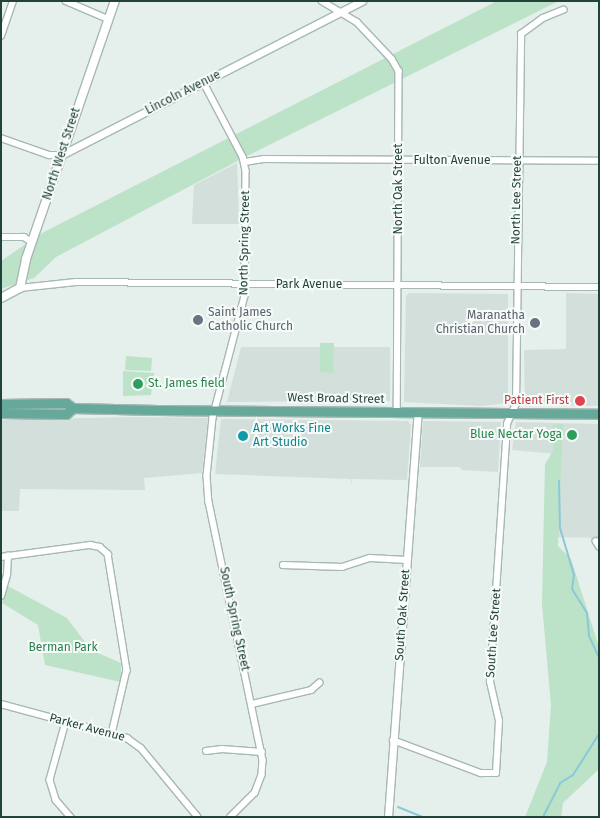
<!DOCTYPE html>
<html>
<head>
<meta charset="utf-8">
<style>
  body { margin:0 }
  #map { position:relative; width:600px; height:818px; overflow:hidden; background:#e5efeb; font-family:"Fira Sans",sans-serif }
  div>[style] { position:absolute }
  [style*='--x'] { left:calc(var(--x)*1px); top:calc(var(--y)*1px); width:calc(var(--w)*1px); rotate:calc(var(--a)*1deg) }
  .built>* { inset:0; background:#d3dfda }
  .green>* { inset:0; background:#bce2c8 }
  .stream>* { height:2px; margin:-1px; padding:0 1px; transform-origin:1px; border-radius:1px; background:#89c9d8 }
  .roads { filter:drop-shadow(1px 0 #a7b8b3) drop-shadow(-1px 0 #a7b8b3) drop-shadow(0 1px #a7b8b3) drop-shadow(0 -1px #a7b8b3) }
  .minor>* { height:5.5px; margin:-2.75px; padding:0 2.75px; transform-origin:2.75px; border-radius:2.75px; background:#fff }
  .tertiary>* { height:7px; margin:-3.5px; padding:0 3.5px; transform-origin:3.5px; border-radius:3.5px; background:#fff }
  .secondary>* { height:8px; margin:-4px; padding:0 4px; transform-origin:4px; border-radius:4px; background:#fff }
  .primary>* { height:9px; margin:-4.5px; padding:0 4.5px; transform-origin:4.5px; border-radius:4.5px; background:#66a89a }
  .dots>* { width:14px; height:14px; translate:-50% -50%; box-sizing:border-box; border:2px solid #f6fbf9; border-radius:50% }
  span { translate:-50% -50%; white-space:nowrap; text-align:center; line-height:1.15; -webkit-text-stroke:4px #f6fbf9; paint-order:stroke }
  .street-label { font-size:12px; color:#22433b }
  .worship-label { font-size:12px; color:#5b616d }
  .left { translate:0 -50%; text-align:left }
  .right { translate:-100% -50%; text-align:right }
  .leisure-label { font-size:12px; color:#27864d }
  .health-label { font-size:12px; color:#be3a42 }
  .culture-label { font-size:12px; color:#0d838f }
  .park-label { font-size:12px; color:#287e4c }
  .frame { position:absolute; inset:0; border:2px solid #22433b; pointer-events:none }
</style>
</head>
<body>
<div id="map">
  <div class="built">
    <i style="clip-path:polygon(237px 163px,239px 224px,192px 224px,194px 185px)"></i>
    <i style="clip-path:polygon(409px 293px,508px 294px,508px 403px,480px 406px,404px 402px,406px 296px)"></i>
    <i style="clip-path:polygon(566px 293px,599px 294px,599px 406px,525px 405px,524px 350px,566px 349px)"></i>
    <i style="clip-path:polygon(241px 347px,390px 347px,390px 401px,227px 402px)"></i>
    <i style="clip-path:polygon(133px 417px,208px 418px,202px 473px,144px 478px,145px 490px,20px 489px,19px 511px,1px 511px,1px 420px)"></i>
    <i style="clip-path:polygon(221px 419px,408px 421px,411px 425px,407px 480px,352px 479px,351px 486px,351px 479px,215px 474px)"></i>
    <i style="clip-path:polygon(423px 421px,501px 422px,498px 472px,462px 470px,459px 467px,420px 467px)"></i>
    <i style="clip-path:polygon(516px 422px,599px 424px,599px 538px,554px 537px,557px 454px,512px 450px)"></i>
  </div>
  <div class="green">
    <i style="clip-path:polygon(497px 1px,559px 1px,247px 156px,56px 257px,34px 278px,1px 289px,1px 261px,42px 233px)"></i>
    <i style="clip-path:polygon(320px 343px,334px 343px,333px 373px,320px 372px)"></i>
    <i style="clip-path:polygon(126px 356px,152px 358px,151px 371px,125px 370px)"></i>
    <i style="clip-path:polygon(123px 371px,154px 373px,151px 395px,123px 396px)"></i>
    <i style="clip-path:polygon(563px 424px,558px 546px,571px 559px,599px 647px,599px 769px,563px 803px,561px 817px,525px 817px,547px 762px,551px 705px,542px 604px,545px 464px,553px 451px,553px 425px)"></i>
    <i style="clip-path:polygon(6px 585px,67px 618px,91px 650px,121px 663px,121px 682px,45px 665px,38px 625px,2px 603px)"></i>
  </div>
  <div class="stream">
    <i style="--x:559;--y:481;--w:47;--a:88.8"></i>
    <i style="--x:560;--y:528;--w:49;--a:73.4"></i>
    <i style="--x:574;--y:575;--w:14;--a:98"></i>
    <i style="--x:572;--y:589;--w:28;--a:58"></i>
    <i style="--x:587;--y:613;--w:23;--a:85"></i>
    <i style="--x:589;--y:636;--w:23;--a:65"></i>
    <i style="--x:398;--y:807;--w:27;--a:22"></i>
    <i style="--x:543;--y:817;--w:38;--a:-63"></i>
    <i style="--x:560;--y:783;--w:15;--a:-32"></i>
    <i style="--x:573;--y:775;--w:49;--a:-57.6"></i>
  </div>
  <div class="roads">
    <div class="minor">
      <i style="--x:66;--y:1;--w:46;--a:23.2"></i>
      <i style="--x:322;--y:1;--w:41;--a:31"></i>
      <i style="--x:357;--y:22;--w:51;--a:46.6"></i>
      <i style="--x:392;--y:59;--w:14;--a:60"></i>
      <i style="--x:399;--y:71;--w:341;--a:90.3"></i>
      <i style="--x:1;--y:36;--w:37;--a:-71"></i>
      <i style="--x:204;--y:83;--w:84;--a:62.2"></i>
      <i style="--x:243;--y:157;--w:14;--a:78"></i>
      <i style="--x:246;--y:171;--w:125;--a:90.5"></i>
      <i style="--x:245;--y:296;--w:126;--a:104.7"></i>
      <i style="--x:213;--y:418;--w:58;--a:95.9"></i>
      <i style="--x:207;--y:476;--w:26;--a:86"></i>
      <i style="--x:209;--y:502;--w:264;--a:78.2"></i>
      <i style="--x:263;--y:760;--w:15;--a:94"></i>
      <i style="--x:262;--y:775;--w:19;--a:111"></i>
      <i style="--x:255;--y:793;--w:34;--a:135"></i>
      <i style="--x:1;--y:138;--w:51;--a:19.5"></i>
      <i style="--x:49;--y:155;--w:12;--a:0"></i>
      <i style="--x:245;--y:162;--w:18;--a:-9"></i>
      <i style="--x:263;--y:159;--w:336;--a:0.3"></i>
      <i style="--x:1;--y:237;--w:23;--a:0"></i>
      <i style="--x:24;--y:237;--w:9;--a:32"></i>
      <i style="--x:20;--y:288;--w:56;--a:-6.1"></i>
      <i style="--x:76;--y:282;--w:523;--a:0.55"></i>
      <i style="--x:596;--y:541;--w:6;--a:59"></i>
      <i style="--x:1;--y:557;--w:90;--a:-7.7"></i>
      <i style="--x:90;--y:545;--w:10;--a:11"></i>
      <i style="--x:100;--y:547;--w:11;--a:41"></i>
      <i style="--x:108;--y:554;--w:118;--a:80.7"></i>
      <i style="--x:127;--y:670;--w:66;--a:103.2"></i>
      <i style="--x:283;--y:565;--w:59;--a:1.9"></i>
      <i style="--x:342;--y:567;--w:29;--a:-18"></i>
      <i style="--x:370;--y:558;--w:37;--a:3"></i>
      <i style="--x:1;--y:596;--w:22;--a:-74"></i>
      <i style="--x:7;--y:575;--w:19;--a:-87"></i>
      <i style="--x:1;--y:704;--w:131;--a:15.1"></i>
      <i style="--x:127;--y:738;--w:17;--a:36"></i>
      <i style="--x:141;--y:748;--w:89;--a:50.4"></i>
      <i style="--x:252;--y:704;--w:61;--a:-13.3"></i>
      <i style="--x:311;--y:690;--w:11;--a:-41"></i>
      <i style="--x:66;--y:722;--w:60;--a:105.4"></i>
      <i style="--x:50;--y:780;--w:21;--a:73"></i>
      <i style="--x:56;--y:800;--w:23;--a:49"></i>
      <i style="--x:393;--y:740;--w:94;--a:20.6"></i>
      <i style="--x:481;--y:773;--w:15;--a:0"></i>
      <i style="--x:496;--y:773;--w:52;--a:-86.7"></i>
      <i style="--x:499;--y:721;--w:40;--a:-103"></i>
      <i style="--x:490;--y:682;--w:259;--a:-86.2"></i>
      <i style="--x:507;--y:424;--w:22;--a:-66"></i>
      <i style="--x:516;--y:404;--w:370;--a:-89.2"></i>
      <i style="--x:521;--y:34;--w:27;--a:-36"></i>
      <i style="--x:543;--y:18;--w:22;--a:-22"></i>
      <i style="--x:206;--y:751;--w:16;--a:-7"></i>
      <i style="--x:222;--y:749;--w:40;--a:4.3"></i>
    </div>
    <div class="tertiary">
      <i style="--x:61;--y:155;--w:338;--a:-27.1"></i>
      <i style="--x:388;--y:817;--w:406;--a:-85.8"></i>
    </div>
    <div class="secondary">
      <i style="--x:1;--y:298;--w:21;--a:-28"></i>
      <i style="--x:20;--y:288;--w:30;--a:-78"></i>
      <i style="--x:26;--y:259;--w:273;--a:-71"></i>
    </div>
    <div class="primary">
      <i style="--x:1;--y:404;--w:65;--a:-0.9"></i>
      <i style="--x:66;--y:403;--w:9;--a:36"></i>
      <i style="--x:73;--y:408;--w:84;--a:1.4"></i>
      <i style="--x:157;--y:410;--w:442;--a:0.5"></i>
      <i style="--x:1;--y:413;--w:65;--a:0.9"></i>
      <i style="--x:66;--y:414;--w:9;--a:-41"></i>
    </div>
  </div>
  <div class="dots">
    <i style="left:198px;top:320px;background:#6b7280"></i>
    <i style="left:535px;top:323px;background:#6b7280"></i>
    <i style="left:138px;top:384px;background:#2e9e5b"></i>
    <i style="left:580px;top:401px;background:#e0444e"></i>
    <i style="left:572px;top:435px;background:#2e9e5b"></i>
    <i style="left:243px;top:436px;background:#0f9aa8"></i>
  </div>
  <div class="street-label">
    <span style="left:183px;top:93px;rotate:-27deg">Lincoln Avenue</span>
    <span style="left:62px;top:154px;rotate:-72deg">North West Street</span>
    <span style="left:452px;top:161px">Fulton Avenue</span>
    <span style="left:399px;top:189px;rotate:-90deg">North Oak Street</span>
    <span style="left:517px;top:200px;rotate:-89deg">North Lee Street</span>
    <span style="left:245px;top:243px;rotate:-89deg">North Spring Street</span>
    <span style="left:309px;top:285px">Park Avenue</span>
    <span style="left:336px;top:399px;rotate:1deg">West Broad Street</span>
    <span style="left:403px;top:615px;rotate:-86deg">South Oak Street</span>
    <span style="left:234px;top:619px;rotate:78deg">South Spring Street</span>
    <span style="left:494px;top:633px;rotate:-86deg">South Lee Street</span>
    <span style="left:87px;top:728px;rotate:15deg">Parker Avenue</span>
  </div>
  <div class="worship-label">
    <span class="left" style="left:208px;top:320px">Saint James<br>Catholic Church</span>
    <span class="right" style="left:525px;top:323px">Maranatha<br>Christian Church</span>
  </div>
  <div class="leisure-label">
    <span class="left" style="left:148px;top:384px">St. James field</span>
    <span class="right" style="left:562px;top:435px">Blue Nectar Yoga</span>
  </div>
  <div class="health-label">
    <span class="right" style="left:569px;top:401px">Patient First</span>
  </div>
  <div class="culture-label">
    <span class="left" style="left:253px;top:436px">Art Works Fine<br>Art Studio</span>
  </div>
  <div class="park-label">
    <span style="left:63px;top:648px">Berman Park</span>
  </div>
  <div class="frame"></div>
</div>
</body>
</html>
